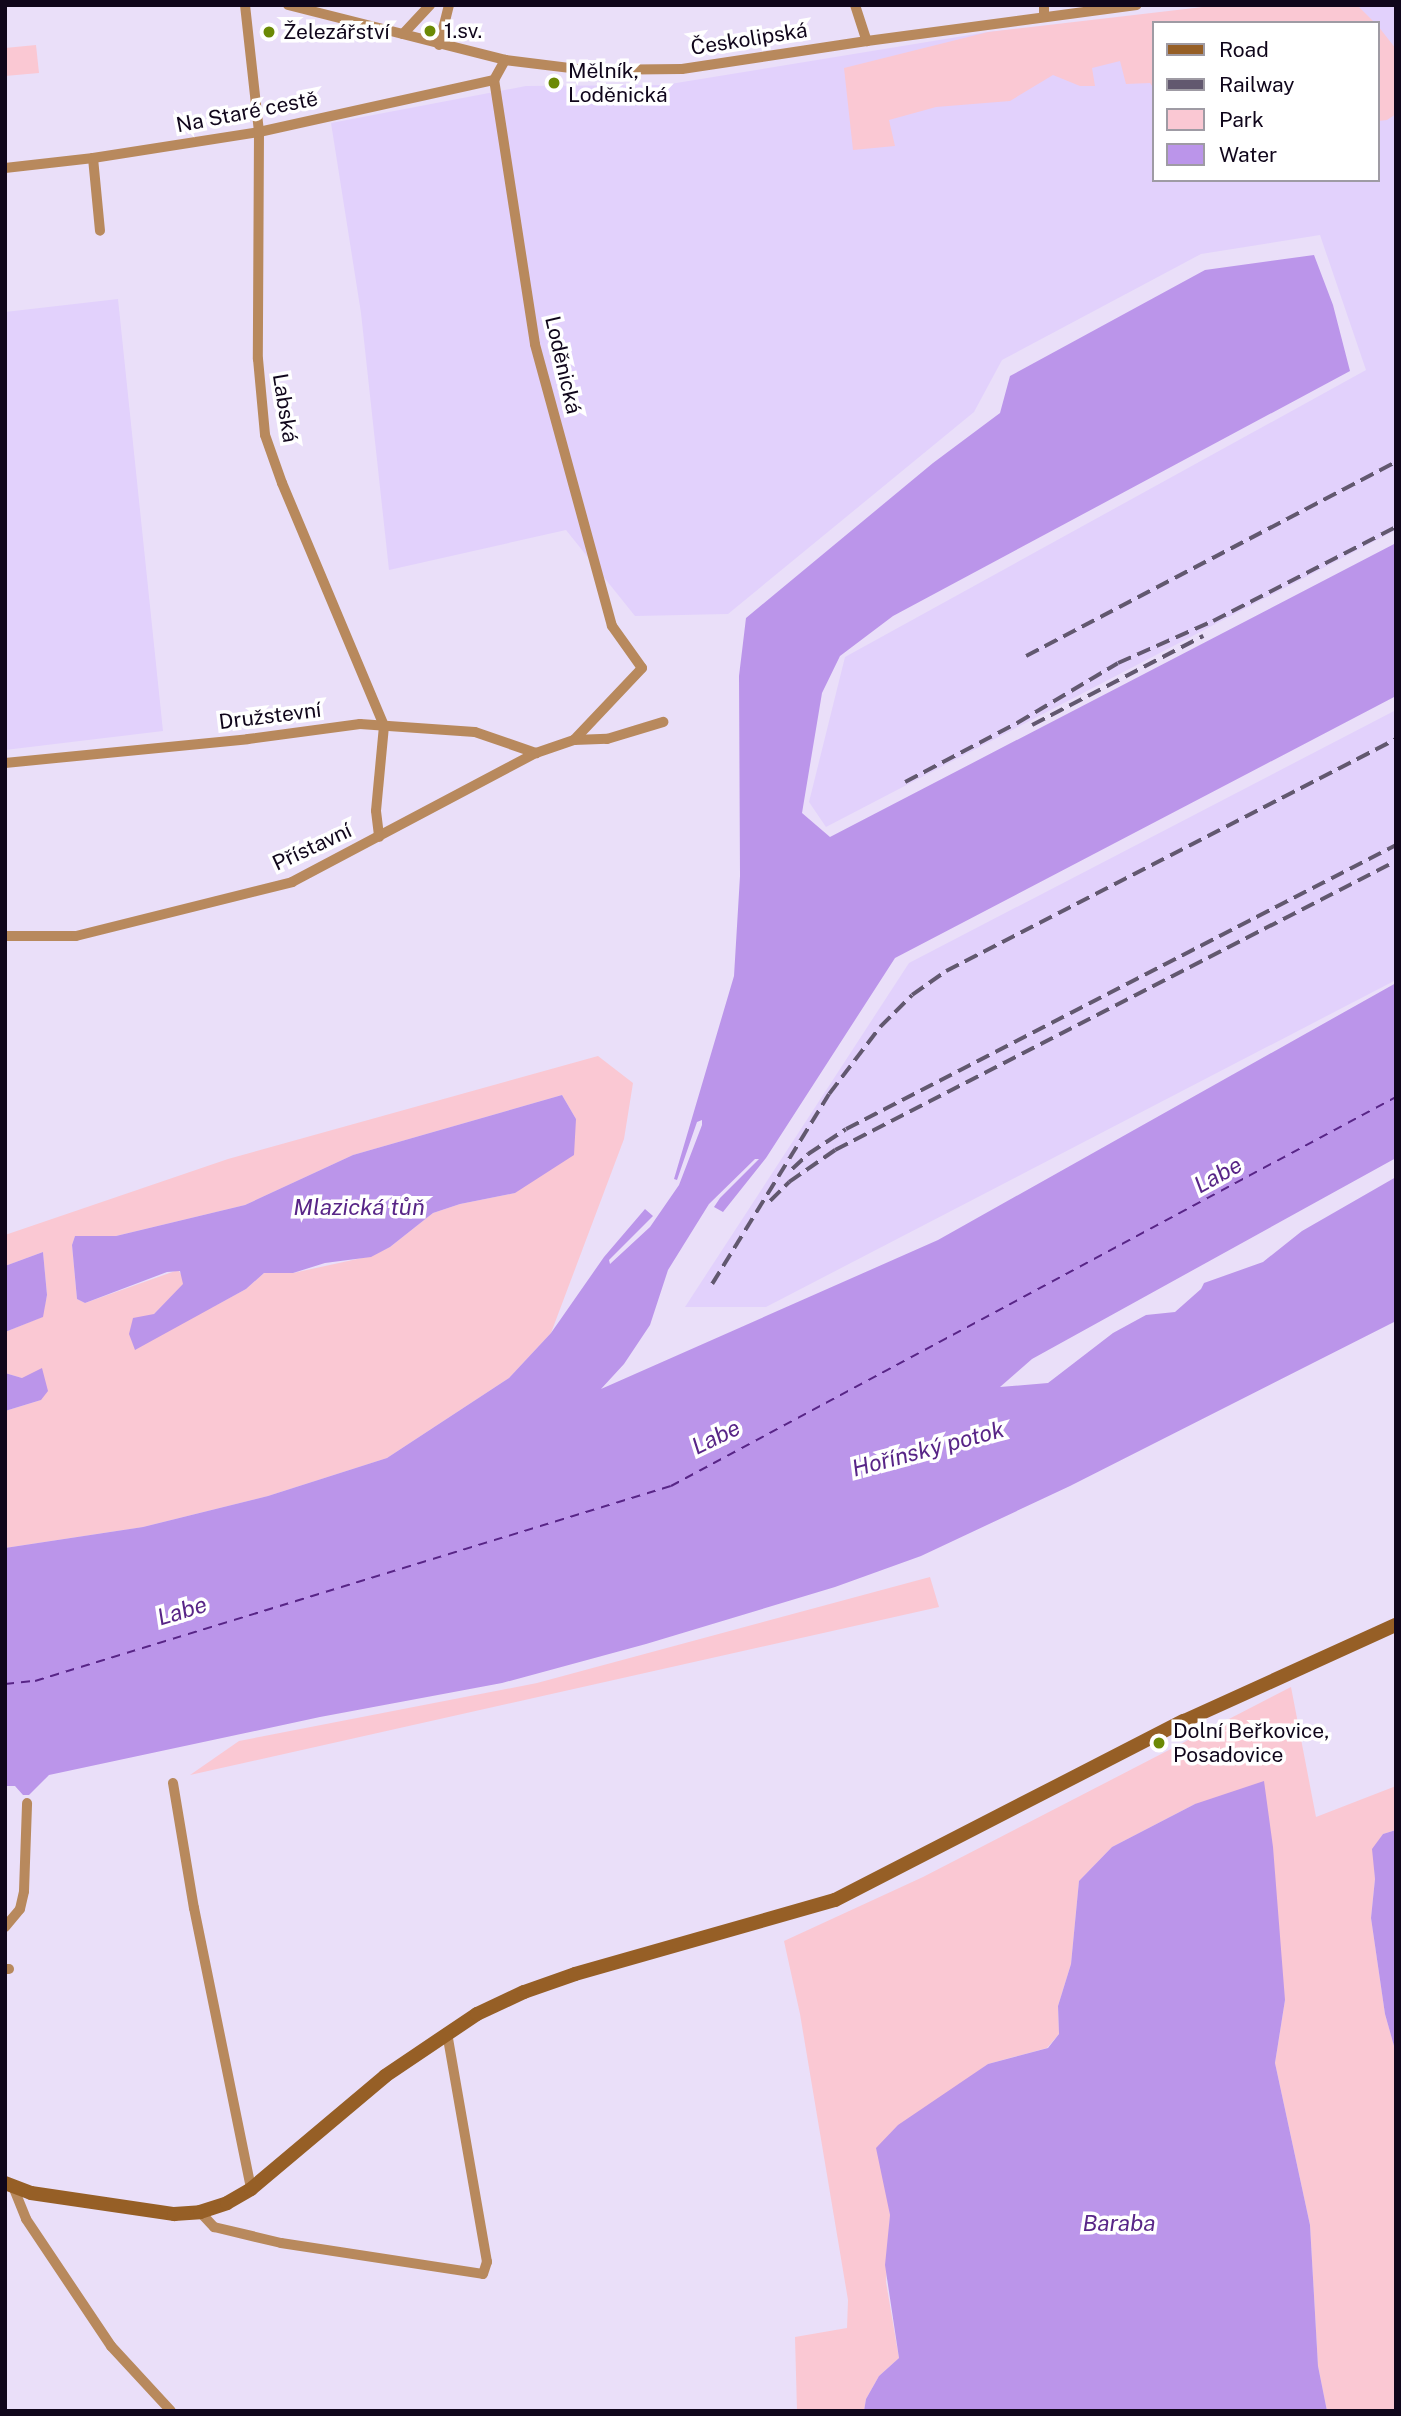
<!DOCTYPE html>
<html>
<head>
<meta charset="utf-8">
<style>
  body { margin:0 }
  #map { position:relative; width:1401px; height:2416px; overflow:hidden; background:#eadff9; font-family:"Public Sans",sans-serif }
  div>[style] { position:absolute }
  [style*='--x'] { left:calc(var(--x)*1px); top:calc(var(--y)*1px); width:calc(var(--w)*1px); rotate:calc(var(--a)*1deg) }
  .built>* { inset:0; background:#e2d1fc }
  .green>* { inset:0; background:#fac8d3 }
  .water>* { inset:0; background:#bb95ea }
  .ferry>* { height:2px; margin-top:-1px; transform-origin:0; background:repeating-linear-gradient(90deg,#582587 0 9px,transparent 0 16px) }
  .street>* { height:10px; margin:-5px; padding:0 5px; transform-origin:5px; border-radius:5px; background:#b8895d }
  .secondary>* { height:14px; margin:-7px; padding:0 7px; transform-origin:7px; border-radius:7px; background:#965f26 }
  .rail>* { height:3.5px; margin-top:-1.75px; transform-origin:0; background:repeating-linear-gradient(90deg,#62586f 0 14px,transparent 0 21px) }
  .dots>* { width:19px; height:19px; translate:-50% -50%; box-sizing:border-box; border:4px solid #fff; border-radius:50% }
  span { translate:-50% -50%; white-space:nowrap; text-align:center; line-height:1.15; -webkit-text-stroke:7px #fff; paint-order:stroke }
  .poi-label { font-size:21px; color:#10061b }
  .left { translate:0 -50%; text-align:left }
  .street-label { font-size:21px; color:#10061b }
  .water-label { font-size:23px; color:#582587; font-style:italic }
  .frame { position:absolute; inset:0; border:7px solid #10061b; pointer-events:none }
  .legend { position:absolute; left:1152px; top:21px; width:228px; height:161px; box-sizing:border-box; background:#fff; border:2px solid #9f9ba4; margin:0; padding:9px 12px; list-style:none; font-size:21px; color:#10061b }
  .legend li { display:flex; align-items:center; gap:14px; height:35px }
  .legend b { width:35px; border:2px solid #9f9ba4 }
</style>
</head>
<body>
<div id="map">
  <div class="built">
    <i style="clip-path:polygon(evenodd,1257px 5px,1396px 5px,1396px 530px,826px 827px,809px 802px,845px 657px,1366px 370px,1320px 235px,1201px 254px,1002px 360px,974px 412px,728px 614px,635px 616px,566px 530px,389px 570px,361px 313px,331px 123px,526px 86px,664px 85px,988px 32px,1257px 5px,1154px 23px,1378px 23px,1378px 180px,1154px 180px,1154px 23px)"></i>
    <i style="clip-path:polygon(118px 299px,163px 731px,5px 750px,5px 312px)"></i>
    <i style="clip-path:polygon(1396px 710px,1396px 980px,766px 1307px,685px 1307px,909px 963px)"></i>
  </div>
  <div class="green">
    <i style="clip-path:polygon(1220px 5px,1357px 5px,1375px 23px,1154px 23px,1154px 89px,1150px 83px,1126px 84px,1120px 61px,1092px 68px,1095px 86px,1080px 86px,1053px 75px,1010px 101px,936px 107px,889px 120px,895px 146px,853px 150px,844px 68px,988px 32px)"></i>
    <i style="clip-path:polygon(1378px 26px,1396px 49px,1396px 114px,1387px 120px,1378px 121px)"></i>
    <i style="clip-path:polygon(36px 45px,39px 73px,5px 76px,5px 48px)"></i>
    <i style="clip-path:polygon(evenodd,598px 1056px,633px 1083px,624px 1139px,551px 1333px,509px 1378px,387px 1458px,268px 1496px,143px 1527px,5px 1548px,5px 1411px,41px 1400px,22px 1378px,5px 1373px,5px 1332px,42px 1317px,47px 1295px,43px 1252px,5px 1266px,5px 1235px,228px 1159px,598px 1056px,562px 1095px,576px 1119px,515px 1193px,460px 1204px,433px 1213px,390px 1247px,371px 1256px,293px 1273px,264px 1273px,246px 1289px,211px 1308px,154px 1314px,184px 1284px,184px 1278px,178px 1270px,85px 1303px,77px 1299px,72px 1245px,75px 1236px,116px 1236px,245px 1205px,353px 1155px,562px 1095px)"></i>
    <i style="clip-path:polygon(930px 1577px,939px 1607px,190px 1775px,239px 1741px,537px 1683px)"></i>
    <i style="clip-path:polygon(1291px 1687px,1316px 1817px,1396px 1786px,1396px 1830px,1383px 1834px,1373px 1849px,1375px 1879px,1371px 1918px,1385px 2014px,1396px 2053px,1396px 2411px,1327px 2411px,1318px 2366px,1310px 2225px,1275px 2063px,1285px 2000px,1195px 1804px,1112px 1847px,1079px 1881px,1071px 1964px,1058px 2006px,1059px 2034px,1047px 2048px,988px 2064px,949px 2093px,887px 2191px,890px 2215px,886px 2282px,899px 2358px,879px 2376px,866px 2399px,864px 2411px,797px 2411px,795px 2337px,847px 2328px,848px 2300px,800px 2014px,784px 1941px,923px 1877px)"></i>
  </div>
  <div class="water">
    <i style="clip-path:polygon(1314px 255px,1333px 305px,1350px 371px,893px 616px,840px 656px,822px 693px,802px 813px,830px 837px,1396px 543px,1396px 696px,895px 958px,766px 1158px,723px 1212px,714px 1207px,720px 1198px,759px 1159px,755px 1159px,709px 1204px,668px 1270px,650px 1325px,624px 1364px,601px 1389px,938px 1240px,1396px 983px,1396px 1158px,1032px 1359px,1000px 1387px,1048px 1383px,1113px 1333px,1146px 1315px,1175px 1312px,1201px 1289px,1204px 1283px,1263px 1262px,1302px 1231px,1396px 1177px,1396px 1321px,1070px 1486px,921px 1556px,835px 1587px,646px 1644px,502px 1683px,320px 1717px,49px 1775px,29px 1795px,23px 1795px,15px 1786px,5px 1786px,5px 1548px,143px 1527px,268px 1496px,387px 1458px,509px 1378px,551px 1333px,604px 1257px,645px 1209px,653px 1216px,609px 1260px,610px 1264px,650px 1227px,679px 1185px,702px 1125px,702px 1120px,697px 1122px,677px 1180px,674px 1179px,734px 976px,740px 876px,739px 676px,746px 618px,933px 463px,1000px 413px,1010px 376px,1205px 270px)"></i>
    <i style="clip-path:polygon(562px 1095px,576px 1119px,574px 1155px,515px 1193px,460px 1204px,433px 1213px,390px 1247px,371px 1257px,325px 1263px,293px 1273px,264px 1273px,246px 1289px,135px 1350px,129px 1334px,133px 1318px,154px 1314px,183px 1284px,180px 1271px,167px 1272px,85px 1303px,77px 1299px,72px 1245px,75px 1236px,116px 1236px,245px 1205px,353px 1155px)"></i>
    <i style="clip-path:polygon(43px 1252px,47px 1295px,43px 1317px,5px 1332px,5px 1266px)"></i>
    <i style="clip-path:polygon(42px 1368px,48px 1391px,41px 1400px,5px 1411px,5px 1373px,22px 1378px)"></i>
    <i style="clip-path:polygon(1264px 1781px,1273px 1847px,1285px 2000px,1275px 2063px,1310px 2225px,1318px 2366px,1327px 2411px,864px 2411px,866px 2399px,879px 2376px,899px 2358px,885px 2265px,890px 2215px,876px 2148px,898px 2125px,988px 2064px,1048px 2048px,1059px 2034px,1058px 2006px,1071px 1964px,1079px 1881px,1112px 1847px,1195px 1804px)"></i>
    <i style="clip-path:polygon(1396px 1830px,1396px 2053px,1385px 2014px,1371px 1918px,1375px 1879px,1372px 1849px,1383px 1834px)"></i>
  </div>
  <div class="ferry">
    <i style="--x:5;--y:1684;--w:30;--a:-6"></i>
    <i style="--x:35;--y:1681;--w:665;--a:-17.05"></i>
    <i style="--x:671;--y:1486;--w:823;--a:-28.22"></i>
  </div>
  <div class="street">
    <i style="--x:245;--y:5;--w:128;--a:83.7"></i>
    <i style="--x:259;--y:132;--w:227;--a:90.3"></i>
    <i style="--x:258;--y:359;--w:76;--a:84.7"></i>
    <i style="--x:265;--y:435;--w:51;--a:70.5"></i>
    <i style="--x:282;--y:483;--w:264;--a:67.2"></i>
    <i style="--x:384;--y:726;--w:85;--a:95.4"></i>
    <i style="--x:376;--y:811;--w:26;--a:83"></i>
    <i style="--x:288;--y:5;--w:224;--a:14.2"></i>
    <i style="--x:505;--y:60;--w:83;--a:7"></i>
    <i style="--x:587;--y:70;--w:95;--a:-0.6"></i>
    <i style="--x:682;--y:69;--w:187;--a:-8.6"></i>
    <i style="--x:867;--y:41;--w:272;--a:-7.6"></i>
    <i style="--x:855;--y:5;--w:38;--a:72"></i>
    <i style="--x:1044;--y:5;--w:12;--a:90"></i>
    <i style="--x:403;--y:34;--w:40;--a:-47"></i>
    <i style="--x:439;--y:45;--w:41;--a:-76"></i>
    <i style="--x:93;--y:158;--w:73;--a:84.5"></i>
    <i style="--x:5;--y:168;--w:89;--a:-6.5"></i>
    <i style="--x:93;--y:158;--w:168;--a:-8.9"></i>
    <i style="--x:259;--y:132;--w:241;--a:-12.5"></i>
    <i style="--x:574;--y:740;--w:33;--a:-2"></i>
    <i style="--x:607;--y:739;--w:59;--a:-16.9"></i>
    <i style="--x:5;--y:763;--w:244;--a:-5.6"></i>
    <i style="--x:248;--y:739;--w:113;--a:-7.6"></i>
    <i style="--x:360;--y:724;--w:115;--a:4"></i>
    <i style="--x:475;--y:732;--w:65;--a:19"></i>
    <i style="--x:5;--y:936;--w:71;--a:0"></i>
    <i style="--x:76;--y:936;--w:223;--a:-14"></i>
    <i style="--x:292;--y:882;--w:276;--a:-27.9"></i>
    <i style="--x:536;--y:753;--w:40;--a:-18.9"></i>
    <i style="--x:574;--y:740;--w:99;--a:-46.6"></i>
    <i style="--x:642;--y:668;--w:52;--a:-125.5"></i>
    <i style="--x:612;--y:626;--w:292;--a:-105.3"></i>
    <i style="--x:535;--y:344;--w:267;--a:-98.8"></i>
    <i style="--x:494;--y:80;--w:23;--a:-61"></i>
    <i style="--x:173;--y:1783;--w:127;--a:80.5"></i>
    <i style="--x:194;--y:1908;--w:287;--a:78.5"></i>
    <i style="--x:5;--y:1927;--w:23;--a:-50"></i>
    <i style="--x:20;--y:1909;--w:18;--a:-77"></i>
    <i style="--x:24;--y:1891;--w:88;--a:-88"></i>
    <i style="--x:5;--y:1969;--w:4;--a:0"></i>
    <i style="--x:14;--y:2189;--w:32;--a:68"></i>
    <i style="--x:26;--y:2219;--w:153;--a:56.2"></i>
    <i style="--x:111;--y:2346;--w:88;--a:47.3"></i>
    <i style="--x:200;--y:2212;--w:21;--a:47"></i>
    <i style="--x:214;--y:2227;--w:69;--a:13.4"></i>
    <i style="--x:281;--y:2243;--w:204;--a:8.7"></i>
    <i style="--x:483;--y:2274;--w:13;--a:-72"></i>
    <i style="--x:487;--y:2262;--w:233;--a:-99.9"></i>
  </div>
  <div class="secondary">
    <i style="--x:5;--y:2183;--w:28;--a:21"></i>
    <i style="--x:31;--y:2193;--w:145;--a:8.4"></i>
    <i style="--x:174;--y:2214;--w:26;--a:-4"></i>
    <i style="--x:200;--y:2212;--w:28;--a:-18"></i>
    <i style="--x:227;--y:2203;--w:28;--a:-30"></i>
    <i style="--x:251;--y:2189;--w:175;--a:-40.1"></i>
    <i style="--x:385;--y:2076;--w:111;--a:-34"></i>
    <i style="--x:477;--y:2014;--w:52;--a:-25.1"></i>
    <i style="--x:524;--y:1992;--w:54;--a:-19.4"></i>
    <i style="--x:575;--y:1974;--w:270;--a:-15.9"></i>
    <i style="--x:835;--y:1900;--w:392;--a:-27.2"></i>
    <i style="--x:1184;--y:1721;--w:233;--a:-24.4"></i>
  </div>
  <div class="rail">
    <i style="--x:1026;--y:656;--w:418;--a:-27.7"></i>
    <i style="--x:1032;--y:725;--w:193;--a:-27.5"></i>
    <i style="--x:905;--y:782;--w:127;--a:-27.8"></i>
    <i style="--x:1017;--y:723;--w:117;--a:-30.7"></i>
    <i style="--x:1118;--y:663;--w:104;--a:-23.9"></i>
    <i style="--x:1213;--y:621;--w:206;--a:-27.2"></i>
    <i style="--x:792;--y:1169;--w:22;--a:-43"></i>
    <i style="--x:808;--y:1154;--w:45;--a:-33.3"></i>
    <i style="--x:846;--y:1129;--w:619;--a:-27.31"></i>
    <i style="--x:770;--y:1201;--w:27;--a:-45"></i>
    <i style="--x:789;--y:1182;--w:56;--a:-34.8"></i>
    <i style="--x:835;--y:1150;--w:631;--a:-27.26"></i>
    <i style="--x:712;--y:1284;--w:223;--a:-58.4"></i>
    <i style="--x:829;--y:1094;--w:84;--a:-52.7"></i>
    <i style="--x:880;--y:1027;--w:45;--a:-45"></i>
    <i style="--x:912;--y:995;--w:42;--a:-35.2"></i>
    <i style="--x:946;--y:971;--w:506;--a:-27.27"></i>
  </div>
  <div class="dots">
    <i style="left:430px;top:31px;background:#6b8905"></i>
    <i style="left:269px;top:32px;background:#6b8905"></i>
    <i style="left:554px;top:83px;background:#6b8905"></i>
    <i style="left:1159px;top:1743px;background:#6b8905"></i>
  </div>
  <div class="poi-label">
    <span class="left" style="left:444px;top:31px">1.sv.</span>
    <span class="left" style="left:283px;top:32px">Železářství</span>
    <span class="left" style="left:568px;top:83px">Mělník,<br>Loděnická</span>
    <span class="left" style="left:1173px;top:1743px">Dolní Beřkovice,<br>Posadovice</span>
  </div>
  <div class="street-label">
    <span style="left:749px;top:39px;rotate:-9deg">Českolipská</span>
    <span style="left:247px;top:112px;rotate:-11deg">Na Staré cestě</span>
    <span style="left:563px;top:365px;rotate:77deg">Loděnická</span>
    <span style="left:285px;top:408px;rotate:81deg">Labská</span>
    <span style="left:270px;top:716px;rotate:-7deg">Družstevní</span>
    <span style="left:312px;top:847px;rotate:-25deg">Přístavní</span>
  </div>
  <div class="water-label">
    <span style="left:1218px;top:1175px;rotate:-29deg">Labe</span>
    <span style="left:359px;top:1207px">Mlazická tůň</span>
    <span style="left:716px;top:1437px;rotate:-26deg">Labe</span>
    <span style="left:928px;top:1449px;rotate:-15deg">Hořínský potok</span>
    <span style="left:182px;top:1611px;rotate:-17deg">Labe</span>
    <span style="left:1119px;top:2223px">Baraba</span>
  </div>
  <div class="frame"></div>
  <ul class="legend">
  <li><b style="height:9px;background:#965f26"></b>Road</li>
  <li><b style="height:9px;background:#62586f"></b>Railway</li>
  <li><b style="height:19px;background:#fac8d3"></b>Park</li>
  <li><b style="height:19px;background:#bb95ea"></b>Water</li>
  </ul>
</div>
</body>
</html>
